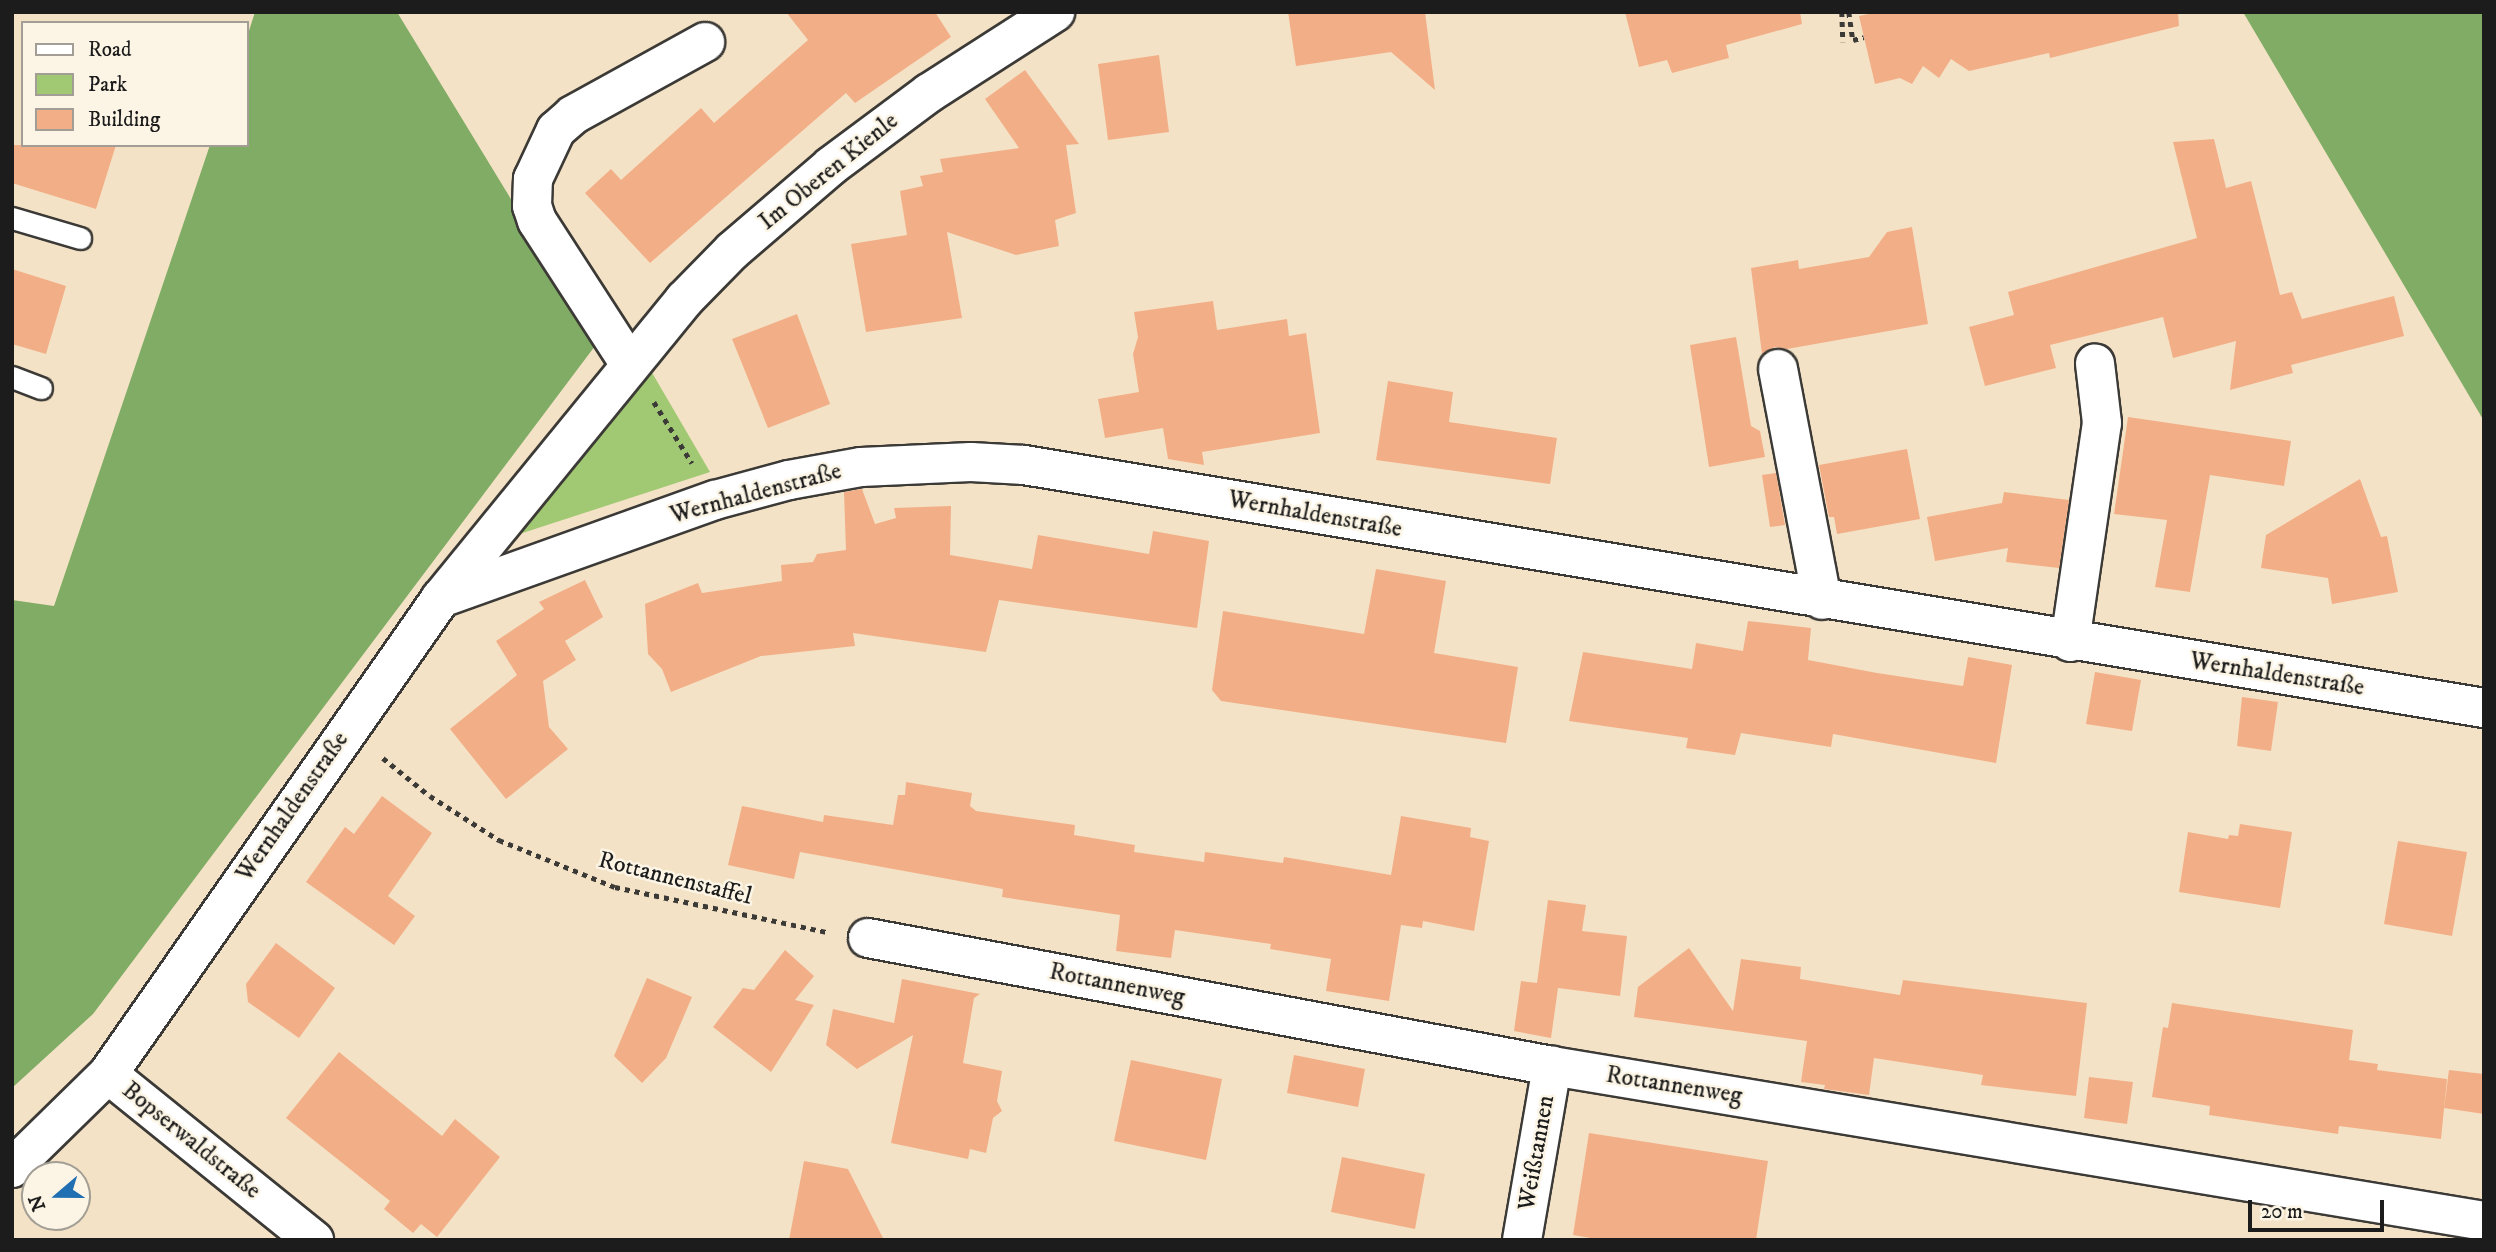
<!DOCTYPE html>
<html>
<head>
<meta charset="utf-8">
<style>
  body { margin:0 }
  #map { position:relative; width:2496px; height:1252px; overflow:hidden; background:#f4e2c6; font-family:"IM FELL DW Pica",serif }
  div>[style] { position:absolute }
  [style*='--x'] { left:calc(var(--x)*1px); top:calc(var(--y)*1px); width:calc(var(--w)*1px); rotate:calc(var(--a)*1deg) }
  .green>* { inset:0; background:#a1c873 }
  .forest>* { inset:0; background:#80ac65 }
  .building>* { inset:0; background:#f2af87 }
  .path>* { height:4.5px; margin-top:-2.25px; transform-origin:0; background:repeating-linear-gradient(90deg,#3c3a36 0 5px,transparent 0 10px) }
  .roads { filter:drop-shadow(2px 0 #3c3a36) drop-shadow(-2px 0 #3c3a36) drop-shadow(0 2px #3c3a36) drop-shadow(0 -2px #3c3a36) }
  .service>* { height:21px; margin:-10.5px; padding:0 10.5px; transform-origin:10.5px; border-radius:10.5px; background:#fff }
  .minor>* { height:38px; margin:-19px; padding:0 19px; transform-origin:19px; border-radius:19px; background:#fff }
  span { translate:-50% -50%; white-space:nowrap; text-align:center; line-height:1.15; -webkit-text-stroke:5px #fcf5e5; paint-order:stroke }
  .street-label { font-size:24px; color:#1c1c1c }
  .frame { position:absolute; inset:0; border:14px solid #1c1c1c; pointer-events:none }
  .legend { position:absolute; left:21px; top:21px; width:228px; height:126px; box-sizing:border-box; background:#fcf5e5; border:2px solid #a29e95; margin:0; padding:9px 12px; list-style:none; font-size:21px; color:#1c1c1c }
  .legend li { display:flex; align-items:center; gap:14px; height:35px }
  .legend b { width:35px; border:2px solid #a29e95 }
  .north { position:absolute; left:21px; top:1161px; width:70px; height:70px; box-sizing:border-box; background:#fcf5e5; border:2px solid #a29e95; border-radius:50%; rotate:250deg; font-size:19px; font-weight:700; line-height:28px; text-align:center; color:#1c1c1c }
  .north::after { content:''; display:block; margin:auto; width:24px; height:32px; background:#1f6fb2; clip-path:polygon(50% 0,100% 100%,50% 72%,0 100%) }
  .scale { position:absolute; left:2248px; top:1200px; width:136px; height:32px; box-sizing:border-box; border:4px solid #1c1c1c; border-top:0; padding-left:9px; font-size:21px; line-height:24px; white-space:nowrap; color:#1c1c1c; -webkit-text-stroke:5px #fcf5e5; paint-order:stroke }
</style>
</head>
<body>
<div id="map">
  <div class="green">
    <i style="clip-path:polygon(637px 347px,710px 472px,495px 542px)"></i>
  </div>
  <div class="forest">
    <i style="clip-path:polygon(255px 12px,397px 12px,598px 342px,93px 1014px,12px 1088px,12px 600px,54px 606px,210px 145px,247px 145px,247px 37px)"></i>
    <i style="clip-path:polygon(2243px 12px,2484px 12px,2484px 421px)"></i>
  </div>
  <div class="building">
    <i style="clip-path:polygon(786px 12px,935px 12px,951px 37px,855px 103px,846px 93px,650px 263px,585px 193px,611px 169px,621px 180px,701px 108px,714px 123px,808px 40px)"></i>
    <i style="clip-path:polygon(1288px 12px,1425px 12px,1435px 90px,1391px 52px,1296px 66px)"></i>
    <i style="clip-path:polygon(1625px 12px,1800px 12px,1802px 24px,1726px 45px,1729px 58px,1672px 73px,1667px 60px,1639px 67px)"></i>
    <i style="clip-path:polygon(1878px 12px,2178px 12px,2179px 26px,2050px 58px,2049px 53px,1969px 71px,1951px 59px,1939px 78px,1923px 66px,1912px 84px,1900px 78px,1875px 84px,1859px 16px)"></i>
    <i style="clip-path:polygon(1159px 55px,1169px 132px,1108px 140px,1098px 64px)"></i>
    <i style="clip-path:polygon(1025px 70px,1079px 144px,1066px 145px,1076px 213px,1055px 220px,1059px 246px,1016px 255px,947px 232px,962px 318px,866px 332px,851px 244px,907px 235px,900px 191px,923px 186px,920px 176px,943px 172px,940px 159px,1019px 148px,985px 99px)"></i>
    <i style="clip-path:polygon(2214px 139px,2226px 188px,2251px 181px,2280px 295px,2292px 292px,2302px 319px,2394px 296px,2404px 336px,2291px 365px,2293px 373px,2230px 390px,2236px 341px,2173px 358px,2163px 317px,2050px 345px,2056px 368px,1985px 386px,1969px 327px,2014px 315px,2008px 292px,2197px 238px,2173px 142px)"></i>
    <i style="clip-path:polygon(12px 145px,116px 145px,96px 209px,12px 183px)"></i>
    <i style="clip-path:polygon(1912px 227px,1928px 324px,1787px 349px,1775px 347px,1762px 354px,1751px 268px,1798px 260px,1799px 269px,1869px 257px,1887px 232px)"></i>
    <i style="clip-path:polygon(12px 269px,66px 286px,46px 354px,12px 344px)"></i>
    <i style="clip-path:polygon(1213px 301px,1217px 330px,1287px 319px,1289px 336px,1306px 333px,1320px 433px,1202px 452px,1204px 465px,1168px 459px,1163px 428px,1105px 438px,1098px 399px,1139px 392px,1133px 354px,1138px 337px,1134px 312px)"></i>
    <i style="clip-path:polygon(797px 314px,830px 404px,768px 428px,732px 339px)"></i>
    <i style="clip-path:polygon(1736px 337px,1751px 426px,1760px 431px,1765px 457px,1709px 467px,1690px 345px)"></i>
    <i style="clip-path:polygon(1388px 381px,1453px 392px,1449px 422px,1557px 438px,1550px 484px,1376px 460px)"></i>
    <i style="clip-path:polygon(2128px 417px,2291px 441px,2284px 486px,2210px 475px,2190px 592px,2155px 587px,2167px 520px,2114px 514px)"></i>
    <i style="clip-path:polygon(1907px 449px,1920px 519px,1837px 534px,1834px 517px,1829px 517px,1819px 465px)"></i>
    <i style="clip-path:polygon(1776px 473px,1785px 525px,1770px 527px,1762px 475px)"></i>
    <i style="clip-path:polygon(2360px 479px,2381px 537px,2387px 536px,2398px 592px,2332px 604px,2328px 578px,2261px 568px,2266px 535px)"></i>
    <i style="clip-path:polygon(862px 489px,875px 524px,896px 518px,894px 508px,951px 506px,950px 555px,1032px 569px,1038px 535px,1149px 554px,1153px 531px,1209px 541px,1197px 628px,999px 600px,986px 652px,853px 633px,855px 646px,761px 656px,671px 692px,662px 669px,648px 654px,645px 604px,698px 583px,702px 593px,782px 581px,781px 565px,813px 562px,817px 554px,846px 550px,844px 492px)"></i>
    <i style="clip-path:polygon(2004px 492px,2069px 500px,2059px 568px,2006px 562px,2008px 548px,1935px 561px,1927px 517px,2002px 503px)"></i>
    <i style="clip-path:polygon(1376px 569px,1446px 581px,1434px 653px,1518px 667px,1506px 743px,1221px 701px,1212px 690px,1223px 611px,1364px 634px)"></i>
    <i style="clip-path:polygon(585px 580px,603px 617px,565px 641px,576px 660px,543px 681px,549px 727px,568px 749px,506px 799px,450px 729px,517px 675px,496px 641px,544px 609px,539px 602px)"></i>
    <i style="clip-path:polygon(1748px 621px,1811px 628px,1808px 660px,1877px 673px,1963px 686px,1968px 657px,2012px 665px,1996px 763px,1833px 734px,1831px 747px,1741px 733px,1735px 755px,1686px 748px,1688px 738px,1569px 721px,1583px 652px,1692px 669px,1696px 643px,1743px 651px)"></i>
    <i style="clip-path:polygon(2095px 672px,2141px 680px,2132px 731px,2086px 724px)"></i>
    <i style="clip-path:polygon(2242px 697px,2278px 702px,2271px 751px,2237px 746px)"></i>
    <i style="clip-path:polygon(906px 782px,972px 793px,970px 806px,976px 811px,1075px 825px,1074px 835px,1135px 845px,1134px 852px,1204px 862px,1205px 852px,1283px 863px,1284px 857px,1391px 875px,1401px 816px,1471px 828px,1470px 837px,1489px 841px,1474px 931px,1423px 921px,1422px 928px,1401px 925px,1389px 1001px,1326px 991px,1331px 959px,1270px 949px,1271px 944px,1175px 930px,1171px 958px,1116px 951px,1120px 915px,1002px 897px,1003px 889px,800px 852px,794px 879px,728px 865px,742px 806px,823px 822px,824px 815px,893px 825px,898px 795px,905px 795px)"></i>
    <i style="clip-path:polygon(382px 796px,432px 833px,388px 896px,415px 916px,394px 945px,306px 882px,345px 827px,354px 834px)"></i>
    <i style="clip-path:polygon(2240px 824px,2292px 832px,2280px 908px,2179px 892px,2188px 832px,2228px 839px,2229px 835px,2238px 836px)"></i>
    <i style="clip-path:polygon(2398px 841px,2467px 852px,2452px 936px,2384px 924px)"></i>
    <i style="clip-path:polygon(1548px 900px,1586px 905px,1582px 931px,1627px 936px,1620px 996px,1558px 988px,1551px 1038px,1514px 1031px,1521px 981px,1537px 983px)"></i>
    <i style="clip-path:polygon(276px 943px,335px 988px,299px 1038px,248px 1002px,246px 984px)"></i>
    <i style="clip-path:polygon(1689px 948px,1733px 1011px,1741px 959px,1801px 967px,1800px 979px,1900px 995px,1903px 980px,2087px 1003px,2076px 1096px,1981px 1085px,1983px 1075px,1874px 1058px,1869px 1095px,1824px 1089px,1825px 1085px,1801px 1082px,1807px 1041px,1634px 1017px,1638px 987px)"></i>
    <i style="clip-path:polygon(785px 950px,814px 976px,795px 1000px,814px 1005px,771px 1072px,713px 1027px,743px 988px,754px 990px)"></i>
    <i style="clip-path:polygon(647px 978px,692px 997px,666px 1058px,642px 1083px,614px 1056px)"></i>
    <i style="clip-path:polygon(902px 979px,980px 994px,974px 998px,963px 1063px,1002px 1071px,997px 1101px,1002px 1111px,993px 1118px,986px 1153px,970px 1149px,968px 1159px,891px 1143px,913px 1035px,857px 1069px,826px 1045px,833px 1009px,894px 1023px)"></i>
    <i style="clip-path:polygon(2172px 1003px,2353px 1030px,2349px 1060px,2378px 1064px,2377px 1070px,2447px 1079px,2441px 1139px,2339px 1126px,2338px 1134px,2209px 1115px,2210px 1106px,2152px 1097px,2163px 1027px,2168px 1028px)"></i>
    <i style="clip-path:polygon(339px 1052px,442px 1136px,455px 1119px,500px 1157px,437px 1237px,421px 1224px,413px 1233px,384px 1209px,390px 1201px,286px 1118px)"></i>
    <i style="clip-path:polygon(1294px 1055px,1365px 1069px,1358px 1107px,1287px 1093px)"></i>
    <i style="clip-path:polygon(1131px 1060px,1222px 1079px,1206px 1160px,1114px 1141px)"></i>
    <i style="clip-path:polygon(2449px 1070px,2484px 1074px,2484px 1114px,2444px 1108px)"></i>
    <i style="clip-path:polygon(2089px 1077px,2133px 1082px,2127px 1124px,2084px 1118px)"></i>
    <i style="clip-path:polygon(1589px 1133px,1768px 1161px,1756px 1240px,1602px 1240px,1573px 1235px)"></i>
    <i style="clip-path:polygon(1342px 1157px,1425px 1174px,1415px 1229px,1331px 1212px)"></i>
    <i style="clip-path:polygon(804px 1161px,848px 1169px,884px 1240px,789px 1240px)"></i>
  </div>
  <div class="path">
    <i style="--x:1842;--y:12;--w:30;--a:88"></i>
    <i style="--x:1849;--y:12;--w:28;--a:82"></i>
    <i style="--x:1853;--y:40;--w:11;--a:-15"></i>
    <i style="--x:654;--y:402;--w:72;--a:58.1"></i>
    <i style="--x:383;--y:758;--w:60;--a:39"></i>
    <i style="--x:430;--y:796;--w:82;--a:32.5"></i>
    <i style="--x:499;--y:840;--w:125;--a:22.1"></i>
    <i style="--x:615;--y:887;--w:217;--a:12"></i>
  </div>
  <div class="roads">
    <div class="service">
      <i style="--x:12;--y:218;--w:71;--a:16.4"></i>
      <i style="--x:12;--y:377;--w:31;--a:21"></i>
    </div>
    <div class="minor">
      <i style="--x:629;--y:363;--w:169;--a:-122.9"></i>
      <i style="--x:537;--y:221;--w:16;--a:-108"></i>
      <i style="--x:532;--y:206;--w:27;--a:-88"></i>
      <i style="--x:533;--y:179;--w:54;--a:-64.9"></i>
      <i style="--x:556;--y:130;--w:23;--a:-41"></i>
      <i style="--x:573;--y:115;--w:151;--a:-28.9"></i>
      <i style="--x:1778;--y:369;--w:235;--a:79.2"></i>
      <i style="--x:441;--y:598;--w:291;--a:-19.7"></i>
      <i style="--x:715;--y:500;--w:77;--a:-15.1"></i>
      <i style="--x:789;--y:480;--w:73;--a:-10.2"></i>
      <i style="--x:861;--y:467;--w:110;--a:-2.6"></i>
      <i style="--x:971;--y:462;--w:53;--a:3.2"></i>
      <i style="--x:1024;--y:465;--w:1480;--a:9.45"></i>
      <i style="--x:2070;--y:642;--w:221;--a:-81.7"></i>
      <i style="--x:2102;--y:423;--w:60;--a:-96.7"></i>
      <i style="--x:868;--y:938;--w:696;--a:10.6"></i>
      <i style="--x:1552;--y:1066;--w:945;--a:9.44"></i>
      <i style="--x:108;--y:1074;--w:265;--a:38.9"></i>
      <i style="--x:12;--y:1168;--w:134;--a:-44.4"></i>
      <i style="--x:108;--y:1074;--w:581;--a:-55.02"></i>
      <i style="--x:441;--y:598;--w:385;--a:-50.8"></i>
      <i style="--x:684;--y:300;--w:69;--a:-45.6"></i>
      <i style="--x:732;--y:251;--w:130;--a:-40.6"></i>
      <i style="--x:831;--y:166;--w:122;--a:-36.7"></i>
      <i style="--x:929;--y:93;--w:150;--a:-32.7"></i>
      <i style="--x:1522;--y:1240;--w:177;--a:-80.2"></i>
    </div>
  </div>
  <div class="street-label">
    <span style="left:829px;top:172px;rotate:-39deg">Im Oberen Kienle</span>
    <span style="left:756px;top:494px;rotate:-15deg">Wernhaldenstraße</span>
    <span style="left:1315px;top:515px;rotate:10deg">Wernhaldenstraße</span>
    <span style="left:2277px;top:675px;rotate:9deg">Wernhaldenstraße</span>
    <span style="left:293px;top:807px;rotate:-55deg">Wernhaldenstraße</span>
    <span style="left:675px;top:879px;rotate:14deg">Rottannenstaffel</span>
    <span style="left:1117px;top:985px;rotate:11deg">Rottannenweg</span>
    <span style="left:1674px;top:1086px;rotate:9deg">Rottannenweg</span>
    <span style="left:191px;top:1141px;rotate:39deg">Bopserwaldstraße</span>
    <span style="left:1537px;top:1153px;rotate:-80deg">Weißtannen</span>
  </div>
  <div class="frame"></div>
  <ul class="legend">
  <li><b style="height:9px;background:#fff"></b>Road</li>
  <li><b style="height:19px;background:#a1c873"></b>Park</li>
  <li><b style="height:19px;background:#f2af87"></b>Building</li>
  </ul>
  <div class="north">N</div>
  <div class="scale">20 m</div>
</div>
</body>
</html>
